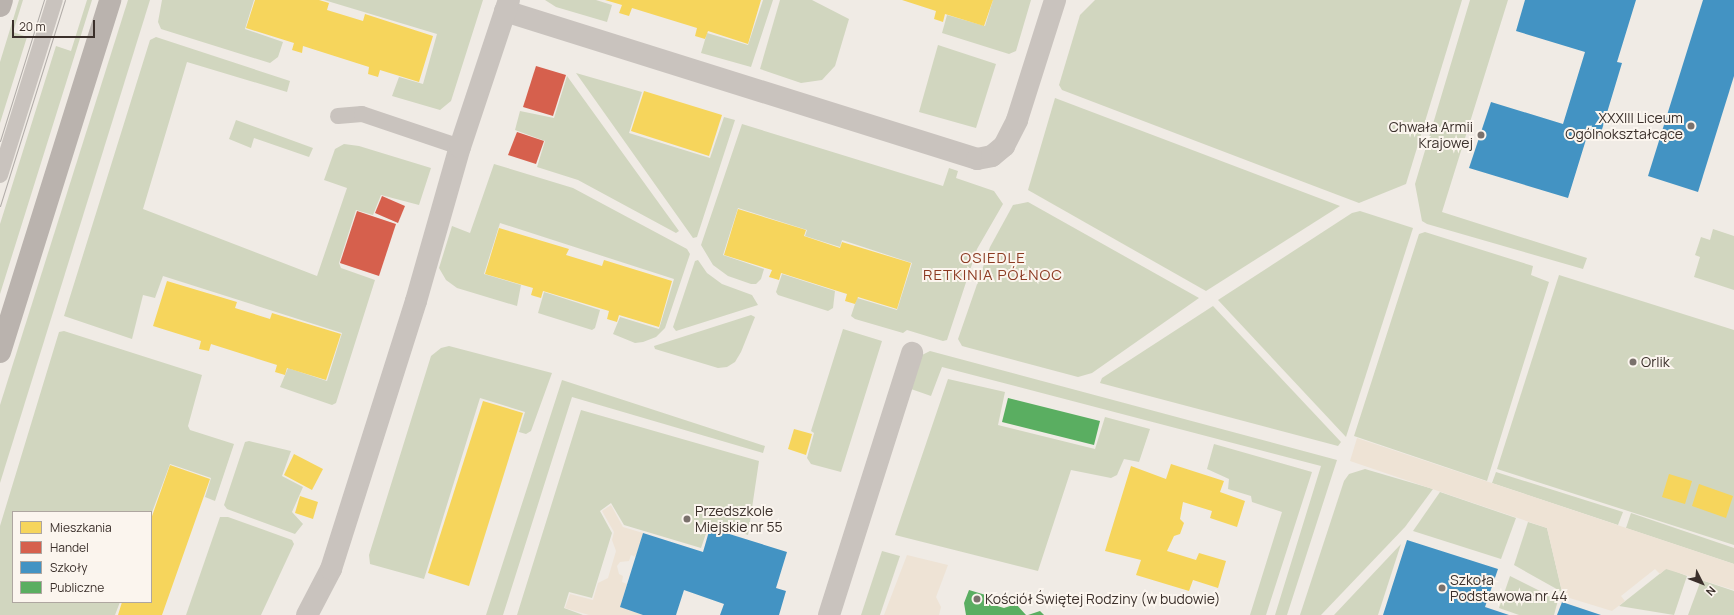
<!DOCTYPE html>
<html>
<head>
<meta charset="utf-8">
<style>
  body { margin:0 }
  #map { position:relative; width:1734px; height:615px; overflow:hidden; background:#f0ebe5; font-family:Manrope,sans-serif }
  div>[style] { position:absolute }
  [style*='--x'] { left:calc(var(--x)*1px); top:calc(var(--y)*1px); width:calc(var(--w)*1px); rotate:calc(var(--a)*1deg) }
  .green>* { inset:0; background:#d1d6bf }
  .plaza>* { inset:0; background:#eee3d5 }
  .homes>* { inset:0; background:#f6d55c }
  .shops>* { inset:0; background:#d6604d }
  .schools>* { inset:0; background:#4393c3 }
  .public>* { inset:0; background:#5aae61 }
  .lane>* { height:16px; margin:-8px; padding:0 8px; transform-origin:8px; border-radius:8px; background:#c9c3be }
  .street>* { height:22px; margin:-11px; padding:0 11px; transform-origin:11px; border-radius:11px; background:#c9c3be }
  .secondary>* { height:22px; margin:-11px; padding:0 11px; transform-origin:11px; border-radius:11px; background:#bab3ae }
  .tram>* { height:1px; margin:-0.5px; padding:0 0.5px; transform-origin:0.5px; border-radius:0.5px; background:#b1aca8 }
  .dots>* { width:11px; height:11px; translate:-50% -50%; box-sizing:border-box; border:2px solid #fbf5ee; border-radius:50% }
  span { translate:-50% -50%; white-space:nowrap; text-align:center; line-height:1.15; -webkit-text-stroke:4px #fbf5ee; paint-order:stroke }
  .poi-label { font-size:14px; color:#3b302b }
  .right { translate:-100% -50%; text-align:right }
  .left { translate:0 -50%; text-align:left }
  .neighbourhood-label { font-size:15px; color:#8c3b22; letter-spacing:1px }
  .legend { position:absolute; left:12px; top:511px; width:140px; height:92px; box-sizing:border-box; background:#fbf5ee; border:1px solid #aea6a0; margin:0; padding:5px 7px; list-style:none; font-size:12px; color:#3b302b }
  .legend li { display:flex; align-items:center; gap:8px; height:20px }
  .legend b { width:20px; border:1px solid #aea6a0 }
  .north { position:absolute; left:1682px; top:563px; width:40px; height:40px; -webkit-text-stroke:3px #fbf5ee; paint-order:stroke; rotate:132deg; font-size:11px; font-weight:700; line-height:16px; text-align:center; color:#3b302b }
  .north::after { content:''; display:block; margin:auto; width:14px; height:18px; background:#3b302b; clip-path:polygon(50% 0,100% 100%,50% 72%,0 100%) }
  .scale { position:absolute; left:12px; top:20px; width:83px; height:18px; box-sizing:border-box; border:2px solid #3b302b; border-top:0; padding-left:5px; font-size:12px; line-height:14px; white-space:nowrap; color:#3b302b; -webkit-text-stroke:3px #fbf5ee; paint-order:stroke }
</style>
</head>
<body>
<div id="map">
  <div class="green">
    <i style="clip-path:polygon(19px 0,23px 0,13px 32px,27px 37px,0 123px,0 62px)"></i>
    <i style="clip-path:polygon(87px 0,92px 0,0 294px,0 224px,56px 46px,71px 51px)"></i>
    <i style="clip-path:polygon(128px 0,150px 0,0 483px,0 405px)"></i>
    <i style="clip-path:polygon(162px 0,254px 0,245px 29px,283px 42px,278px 57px,270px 63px,161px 29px,158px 22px)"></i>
    <i style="clip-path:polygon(324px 0,483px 0,451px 101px,440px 110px,392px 96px,399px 77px,423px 84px,437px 34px)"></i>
    <i style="clip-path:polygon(545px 0,596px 0,612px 5px,607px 22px,556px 7px)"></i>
    <i style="clip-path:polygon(763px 0,773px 0,751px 67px,701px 53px,707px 33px,748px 45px)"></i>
    <i style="clip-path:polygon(780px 0,812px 0,849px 19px,835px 66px,822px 80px,801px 83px,760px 69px)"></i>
    <i style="clip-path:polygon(993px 0,1031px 0,1016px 51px,1009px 54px,942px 33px,947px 15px,985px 26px)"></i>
    <i style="clip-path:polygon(1095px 0,1462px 0,1406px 184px,1359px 203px,1062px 90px,1059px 85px,1080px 15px)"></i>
    <i style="clip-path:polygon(1470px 0,1508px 0,1442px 212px,1587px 258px,1583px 269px,1427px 224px,1422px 221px,1415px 184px)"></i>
    <i style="clip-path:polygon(156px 37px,290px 81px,287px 92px,187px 62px,143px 209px,317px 276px,347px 188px,324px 180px,335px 149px,344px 144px,359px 146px,431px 168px,419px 205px,381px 195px,373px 215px,356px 210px,339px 263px,341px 268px,375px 280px,336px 403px,332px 405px,280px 387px,288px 368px,327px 381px,342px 333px,163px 276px,155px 298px,143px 295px,132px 339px,64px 316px,150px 40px)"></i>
    <i style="clip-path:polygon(938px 45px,996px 64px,976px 128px,919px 112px)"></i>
    <i style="clip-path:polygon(576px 73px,642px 92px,629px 133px,710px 158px,724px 117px,735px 120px,697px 237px,693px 238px)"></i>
    <i style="clip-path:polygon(567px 76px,679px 231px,676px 233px,578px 180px,537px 167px,545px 141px,515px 130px,520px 111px,554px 118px)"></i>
    <i style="clip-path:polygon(1055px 98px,1187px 148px,1340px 206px,1206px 291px,1028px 190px)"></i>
    <i style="clip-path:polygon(236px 120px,313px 148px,309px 157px,254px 138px,251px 148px,229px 139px)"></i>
    <i style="clip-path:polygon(742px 124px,943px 186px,949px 168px,958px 171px,956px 178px,994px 191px,1003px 204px,977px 249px,947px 340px,943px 341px,907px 330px,903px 333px,855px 319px,851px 316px,857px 298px,897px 310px,912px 263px,842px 240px,840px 247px,805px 236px,807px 230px,738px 208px,723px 255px,764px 269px,761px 279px,756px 284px,751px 284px,728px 276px,713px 265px,701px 245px)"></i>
    <i style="clip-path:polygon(494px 164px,573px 188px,687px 249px,690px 254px,665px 328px,656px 337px,643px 342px,635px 343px,613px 334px,620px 317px,659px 329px,674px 279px,500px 223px,484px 274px,521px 285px,517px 306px,457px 288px,446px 280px,439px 268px,452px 226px,470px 233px)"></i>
    <i style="clip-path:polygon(1028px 202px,1199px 298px,1092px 373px,1078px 377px,962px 346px,958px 339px,990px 247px,1013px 205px)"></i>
    <i style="clip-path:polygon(1360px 211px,1413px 228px,1346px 437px,1218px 300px,1352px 213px)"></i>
    <i style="clip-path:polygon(1713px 229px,1734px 236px,1734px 290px,1694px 277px,1700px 257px,1695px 255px,1701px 237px,1710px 240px)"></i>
    <i style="clip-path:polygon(1425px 232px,1533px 266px,1531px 275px,1549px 282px,1487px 481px,1354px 436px,1419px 234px)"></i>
    <i style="clip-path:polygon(698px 260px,707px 273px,722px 284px,752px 295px,758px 305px,676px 331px,673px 327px,695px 261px)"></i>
    <i style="clip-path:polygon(782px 274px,835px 291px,833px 308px,828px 311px,778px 295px,776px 292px)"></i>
    <i style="clip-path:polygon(1559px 275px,1734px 330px,1734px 545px,1497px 469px)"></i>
    <i style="clip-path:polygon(544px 292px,600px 310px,595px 328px,592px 330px,538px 313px)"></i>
    <i style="clip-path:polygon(1213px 306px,1341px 442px,1338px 446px,1100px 383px,1102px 378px)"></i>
    <i style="clip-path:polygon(751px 315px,755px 317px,741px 352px,735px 362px,727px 367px,718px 368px,655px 349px,654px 346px)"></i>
    <i style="clip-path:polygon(843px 329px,882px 341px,841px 472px,811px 464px,807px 458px,814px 433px,811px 431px)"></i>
    <i style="clip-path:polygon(64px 331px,202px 375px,188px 426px,190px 430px,234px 444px,215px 501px,205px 497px,211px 478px,170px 464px,151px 515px,151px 512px,13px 512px,13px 602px,120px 602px,115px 615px,0 615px,0 526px,59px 332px)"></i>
    <i style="clip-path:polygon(449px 346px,552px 373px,531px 431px,526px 434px,519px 432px,525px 412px,480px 398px,424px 579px,370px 564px,369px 555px,431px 356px,441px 348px)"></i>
    <i style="clip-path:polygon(930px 351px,1337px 460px,1287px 615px,1275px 615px,1321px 466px,942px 367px,931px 396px,911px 389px,922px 355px)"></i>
    <i style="clip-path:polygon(948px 379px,1005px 392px,998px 425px,1095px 449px,1105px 417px,1150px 429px,1139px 462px,1124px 459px,1117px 475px,1111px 478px,1071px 470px,1038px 571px,895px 535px)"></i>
    <i style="clip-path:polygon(562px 380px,765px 446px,763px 453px,572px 397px,503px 615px,486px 615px)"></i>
    <i style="clip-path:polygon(581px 410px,759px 461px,748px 535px,710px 522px,701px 548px,624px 525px,611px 503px,600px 511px,612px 533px,592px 598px,569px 592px,564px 608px,583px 615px,517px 615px)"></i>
    <i style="clip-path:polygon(249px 441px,291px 451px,282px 476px,303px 487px,292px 512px,303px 524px,295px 534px,227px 509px,224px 505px,245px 442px)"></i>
    <i style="clip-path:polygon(1214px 444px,1312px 472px,1266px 615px,1250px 615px,1282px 512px,1252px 502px,1251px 496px,1228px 489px,1229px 479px,1207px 469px)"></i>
    <i style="clip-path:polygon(1365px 469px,1433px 489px,1405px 527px,1321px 615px,1300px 615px,1344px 481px,1349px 474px)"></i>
    <i style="clip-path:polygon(1496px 472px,1623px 512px,1618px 525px,1492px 483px)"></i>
    <i style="clip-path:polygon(1440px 492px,1516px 518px,1501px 559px,1413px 531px)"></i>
    <i style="clip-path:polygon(1631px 513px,1734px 548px,1734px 564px,1626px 528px)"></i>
    <i style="clip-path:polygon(220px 517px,228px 517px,292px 540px,294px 544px,261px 615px,186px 615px)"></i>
    <i style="clip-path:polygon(1528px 522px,1547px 528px,1562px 592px,1514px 565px)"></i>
    <i style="clip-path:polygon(1401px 544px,1378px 615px,1334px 615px)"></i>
    <i style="clip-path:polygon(882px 551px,900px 556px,880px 615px,861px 615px)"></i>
    <i style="clip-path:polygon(1667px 568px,1687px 576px,1674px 615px,1619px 606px)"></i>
    <i style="clip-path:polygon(1510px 576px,1558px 600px,1554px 615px,1519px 615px,1499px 608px)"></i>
    <i style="clip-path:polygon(1701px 580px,1734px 591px,1734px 615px,1688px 615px)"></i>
  </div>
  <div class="plaza">
    <i style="clip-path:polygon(1357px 438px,1734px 564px,1734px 590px,1666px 569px,1660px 574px,1655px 569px,1621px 596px,1625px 601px,1612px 611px,1563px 596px,1547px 528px,1350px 461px)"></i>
    <i style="clip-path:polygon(611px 505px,623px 527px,643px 533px,636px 557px,631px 555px,629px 561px,620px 562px,617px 566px,619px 574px,623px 576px,622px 582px,627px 584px,620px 607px,643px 615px,589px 615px,565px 608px,570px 594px,593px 600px,598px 583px,608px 578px,616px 551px,612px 540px,614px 532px,602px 511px)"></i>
    <i style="clip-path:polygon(907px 555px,948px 565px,936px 597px,941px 607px,939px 615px,884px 615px)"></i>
  </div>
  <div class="homes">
    <i style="clip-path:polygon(255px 0,319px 0,329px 3px,327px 10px,363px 21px,365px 14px,433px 36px,419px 82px,380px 70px,378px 77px,368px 74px,369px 67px,303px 46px,302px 53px,292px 50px,294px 43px,246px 28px)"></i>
    <i style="clip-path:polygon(605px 0,761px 0,748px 44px,708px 31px,705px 39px,695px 36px,697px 28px,632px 8px,629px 16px,619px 13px,622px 5px)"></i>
    <i style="clip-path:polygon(902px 0,993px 0,984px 26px,945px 14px,943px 22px,934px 19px,936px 11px)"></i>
    <i style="clip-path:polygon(644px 91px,722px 115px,709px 156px,631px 131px)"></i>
    <i style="clip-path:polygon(738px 209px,806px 230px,804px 236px,840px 248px,842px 242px,911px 263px,897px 309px,858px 297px,855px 304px,845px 301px,847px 294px,781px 273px,779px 280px,769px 277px,772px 270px,724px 255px)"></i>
    <i style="clip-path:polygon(499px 228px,569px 249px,566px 255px,602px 266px,604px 260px,672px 281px,659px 327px,619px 315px,617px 322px,607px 319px,609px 311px,543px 291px,541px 298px,534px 296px,531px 295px,533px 288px,485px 274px)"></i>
    <i style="clip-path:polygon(167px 281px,237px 302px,235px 308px,270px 319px,272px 313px,341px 334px,326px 380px,287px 368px,285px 375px,275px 372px,277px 365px,211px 344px,209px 351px,199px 349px,201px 341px,153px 326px)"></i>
    <i style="clip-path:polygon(483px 401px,523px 413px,469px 586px,428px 573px)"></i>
    <i style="clip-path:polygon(794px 429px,812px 434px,806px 455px,788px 449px)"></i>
    <i style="clip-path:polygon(294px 454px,323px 469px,312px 490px,284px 475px)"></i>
    <i style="clip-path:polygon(1171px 464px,1224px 481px,1220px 492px,1245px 501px,1237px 527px,1210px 518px,1212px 511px,1183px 502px,1180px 519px,1184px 523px,1180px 534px,1174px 536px,1167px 551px,1196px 560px,1199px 553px,1226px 561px,1218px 588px,1193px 580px,1189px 591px,1136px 575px,1141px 560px,1105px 551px,1131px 466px,1166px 479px)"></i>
    <i style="clip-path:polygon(170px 465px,210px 479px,162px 615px,118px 615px,122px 602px,151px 602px,151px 519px)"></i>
    <i style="clip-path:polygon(1669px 474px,1692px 481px,1685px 504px,1662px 497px)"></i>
    <i style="clip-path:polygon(1699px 484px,1733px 496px,1726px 518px,1692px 506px)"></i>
    <i style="clip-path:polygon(300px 496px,318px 502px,313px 519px,295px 513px)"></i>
  </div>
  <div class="shops">
    <i style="clip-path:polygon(536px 66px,566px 75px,553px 116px,523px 107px)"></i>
    <i style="clip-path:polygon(517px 132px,544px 141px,536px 164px,508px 155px)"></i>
    <i style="clip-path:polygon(382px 196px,405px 206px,398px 223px,375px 213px)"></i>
    <i style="clip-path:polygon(357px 211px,396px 224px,379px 276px,340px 263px)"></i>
  </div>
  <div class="schools">
    <i style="clip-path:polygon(1525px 0,1636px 0,1617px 62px,1622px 63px,1600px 136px,1588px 133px,1568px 198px,1469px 168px,1491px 102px,1563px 124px,1585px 52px,1516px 31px)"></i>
    <i style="clip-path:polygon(1703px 0,1734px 0,1734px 76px,1698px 192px,1648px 176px)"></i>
    <i style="clip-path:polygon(710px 528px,787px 552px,776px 588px,786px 591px,779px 615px,720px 615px,724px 604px,684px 590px,676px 615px,643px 615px,620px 607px,643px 533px,703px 552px)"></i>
    <i style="clip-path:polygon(1407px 540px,1498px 569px,1485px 607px,1509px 615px,1383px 615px)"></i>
    <i style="clip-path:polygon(1562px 602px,1601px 615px,1557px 615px)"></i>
  </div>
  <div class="public">
    <i style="clip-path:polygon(1008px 398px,1100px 421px,1094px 445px,1002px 422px)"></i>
    <i style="clip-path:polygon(969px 590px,989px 596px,987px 603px,1004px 608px,1016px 604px,1026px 615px,966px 615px,964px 603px)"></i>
    <i style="clip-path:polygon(1040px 611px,1044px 615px,1028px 615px)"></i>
  </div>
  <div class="lane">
    <i style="--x:338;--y:116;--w:24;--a:-5"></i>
    <i style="--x:362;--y:114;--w:103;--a:18.6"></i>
    <i style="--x:0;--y:175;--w:183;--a:-72.6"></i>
  </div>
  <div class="street">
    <i style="--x:505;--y:11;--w:495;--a:17.4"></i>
    <i style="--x:977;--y:159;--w:15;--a:-11"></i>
    <i style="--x:992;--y:156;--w:16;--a:-40"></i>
    <i style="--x:1004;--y:146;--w:29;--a:-63"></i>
    <i style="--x:1017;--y:120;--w:126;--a:-72.4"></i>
    <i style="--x:307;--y:615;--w:52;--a:-62.4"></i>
    <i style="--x:331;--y:569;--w:281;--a:-72.4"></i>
    <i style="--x:416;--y:301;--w:160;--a:-74.1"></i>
    <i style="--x:460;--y:147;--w:155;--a:-71.6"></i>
    <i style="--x:829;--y:615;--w:275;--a:-72.4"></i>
  </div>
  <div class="secondary">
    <i style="--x:0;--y:6;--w:6;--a:-72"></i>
    <i style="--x:0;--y:352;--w:369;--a:-72.6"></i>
  </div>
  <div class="tram">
    <i style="--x:0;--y:141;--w:148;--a:-72.7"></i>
    <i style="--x:0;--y:206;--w:216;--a:-72.5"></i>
  </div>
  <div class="dots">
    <i style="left:1691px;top:126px;background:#7a716c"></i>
    <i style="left:1481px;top:135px;background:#7a716c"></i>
    <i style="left:1633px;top:362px;background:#7a716c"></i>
    <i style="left:687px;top:519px;background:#7a716c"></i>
    <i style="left:1442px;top:588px;background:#7a716c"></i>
    <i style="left:977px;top:599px;background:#7a716c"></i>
  </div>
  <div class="poi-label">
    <span class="right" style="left:1683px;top:126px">XXXIII Liceum<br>Ogólnokształcące</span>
    <span class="right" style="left:1473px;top:135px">Chwała Armii<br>Krajowej</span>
    <span class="left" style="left:1641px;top:362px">Orlik</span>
    <span class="left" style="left:695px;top:519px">Przedszkole<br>Miejskie nr 55</span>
    <span class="left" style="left:1450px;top:588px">Szkoła<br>Podstawowa nr 44</span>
    <span class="left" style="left:985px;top:599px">Kościół Świętej Rodziny (w budowie)</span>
  </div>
  <div class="neighbourhood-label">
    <span style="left:993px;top:266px">OSIEDLE<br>RETKINIA PÓŁNOC</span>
  </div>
  <ul class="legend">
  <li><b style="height:11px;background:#f6d55c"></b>Mieszkania</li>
  <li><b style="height:11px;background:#d6604d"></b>Handel</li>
  <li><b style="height:11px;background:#4393c3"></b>Szkoły</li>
  <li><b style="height:11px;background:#5aae61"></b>Publiczne</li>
  </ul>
  <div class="north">N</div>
  <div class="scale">20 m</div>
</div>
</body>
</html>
